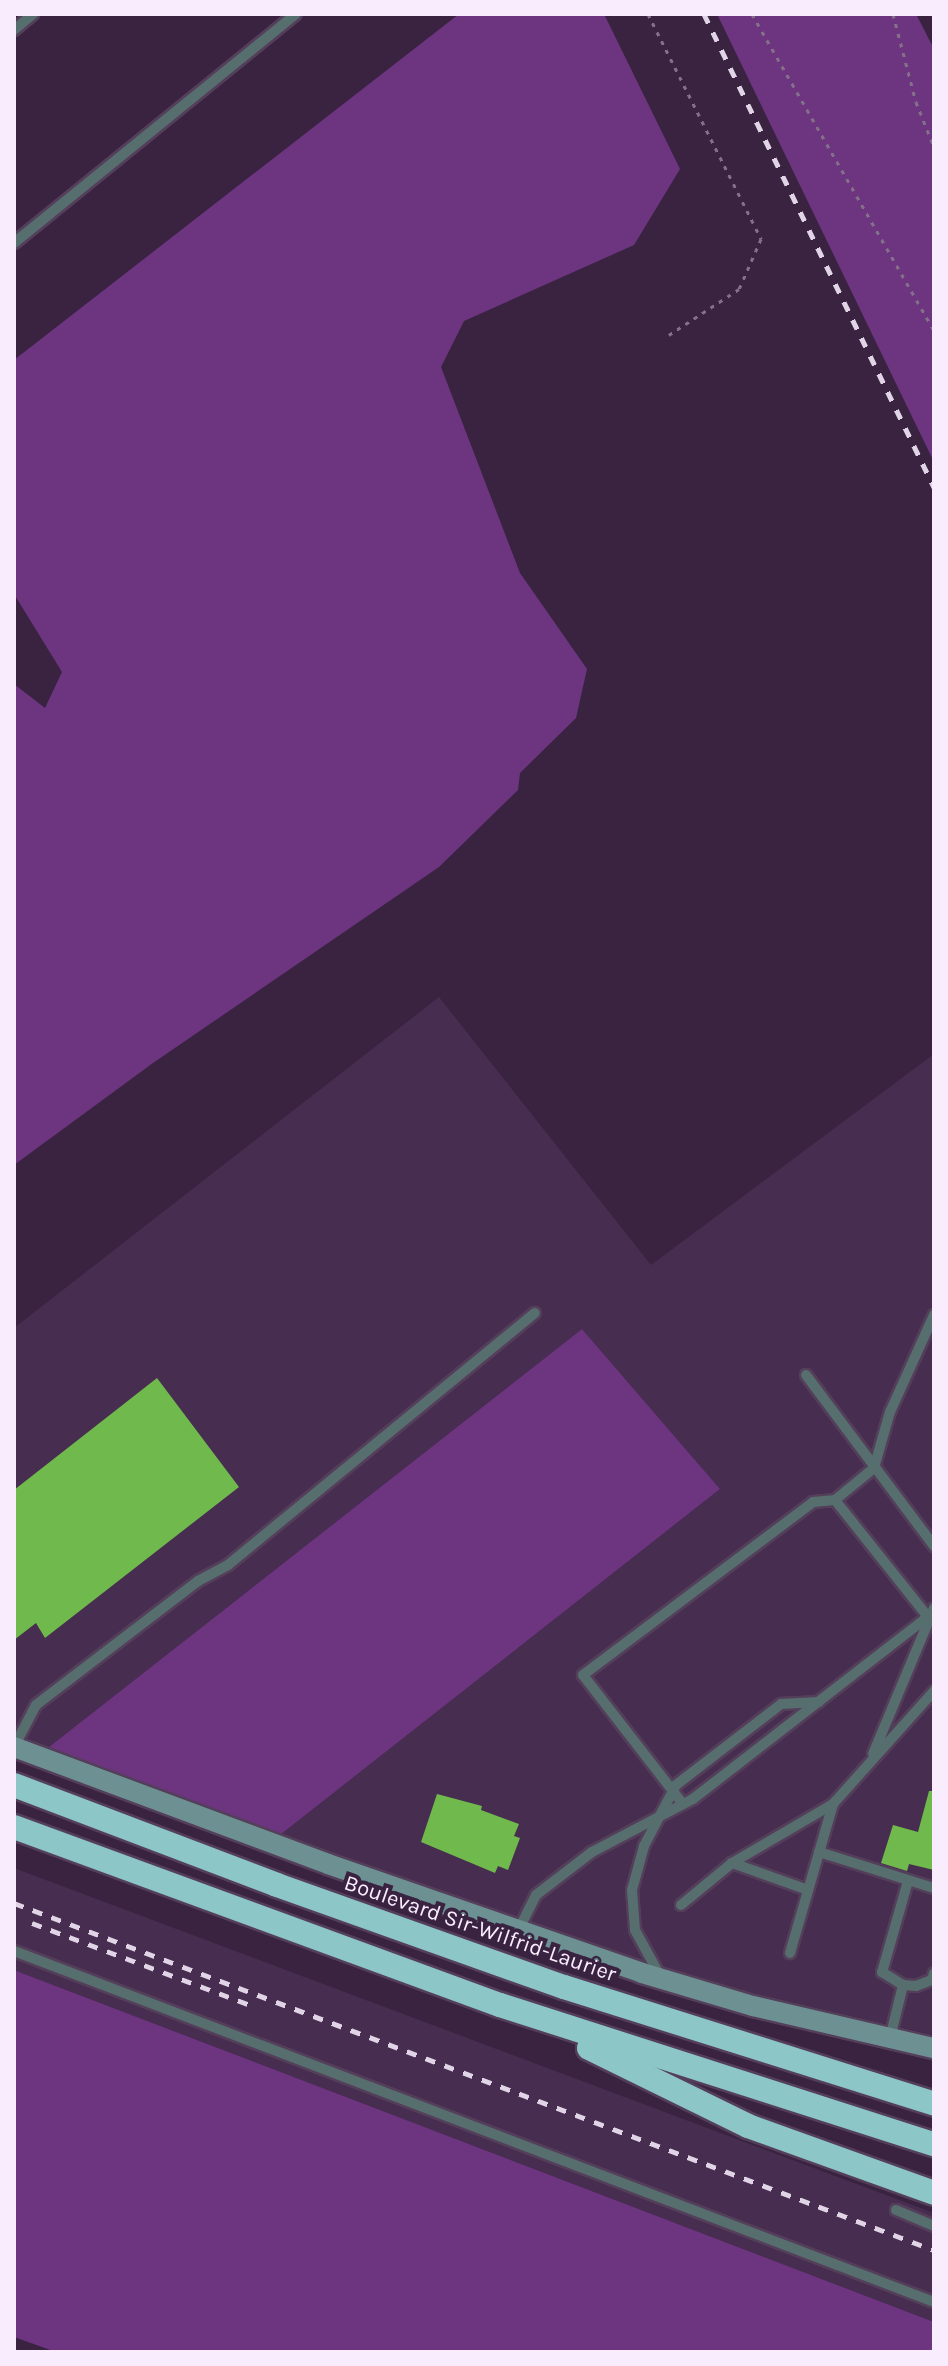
<!DOCTYPE html>
<html>
<head>
<meta charset="utf-8">
<style>
  body { margin:0 }
  #map { position:relative; width:948px; height:2366px; overflow:hidden; background:#392341; font-family:Karla,sans-serif }
  div>[style] { position:absolute }
  [style*='--x'] { left:calc(var(--x)*1px); top:calc(var(--y)*1px); width:calc(var(--w)*1px); rotate:calc(var(--a)*1deg) }
  .built>* { inset:0; background:#472d50 }
  .green>* { inset:0; background:#6d3580 }
  .building>* { inset:0; background:#70b94d }
  .path>* { height:3px; margin-top:-1.5px; transform-origin:0; background:repeating-linear-gradient(90deg,#837089 0 4px,transparent 0 10px) }
  .roads { filter:drop-shadow(2px 0 #543f5b) drop-shadow(-2px 0 #543f5b) drop-shadow(0 2px #543f5b) drop-shadow(0 -2px #543f5b) }
  .lane>* { height:10px; margin:-5px; padding:0 5px; transform-origin:5px; border-radius:5px; background:#576e6e }
  .secondary>* { height:20px; margin:-10px; padding:0 10px; transform-origin:10px; border-radius:10px; background:#6d9192 }
  .highway>* { height:24px; margin:-12px; padding:0 12px; transform-origin:12px; border-radius:12px; background:#8cc6c6 }
  .rail>* { height:5px; margin-top:-2.5px; transform-origin:0; background:repeating-linear-gradient(90deg,#e1d4e6 0 10px,transparent 0 20px) }
  span { translate:-50% -50%; white-space:nowrap; text-align:center; line-height:1.15; -webkit-text-stroke:8px #392341; paint-order:stroke }
  .street-label { font-size:22px; color:#f9edfd }
  .frame { position:absolute; inset:0; border:16px solid #f9edfd; pointer-events:none }
</style>
</head>
<body>
<div id="map">
  <div class="built">
    <i style="clip-path:polygon(439px 997px,651px 1265px,934px 1054px,934px 2035px,747px 1992px,649px 1963px,280px 1835px,720px 1489px,582px 1329px,49px 1747px,14px 1733px,14px 1328px)"></i>
    <i style="clip-path:polygon(14px 1868px,934px 2213px,934px 2322px,14px 1970px)"></i>
  </div>
  <div class="green">
    <i style="clip-path:polygon(459px 14px,604px 14px,680px 169px,634px 245px,464px 321px,441px 367px,520px 573px,587px 669px,576px 718px,520px 773px,518px 790px,439px 867px,153px 1063px,14px 1165px,14px 684px,45px 708px,62px 672px,14px 594px,14px 360px)"></i>
    <i style="clip-path:polygon(717px 14px,916px 14px,934px 49px,934px 462px)"></i>
    <i style="clip-path:polygon(582px 1329px,720px 1489px,280px 1835px,49px 1747px)"></i>
    <i style="clip-path:polygon(14px 1970px,934px 2322px,934px 2352px,56px 2352px,14px 2337px)"></i>
  </div>
  <div class="building">
    <i style="clip-path:polygon(157px 1378px,239px 1487px,45px 1638px,36px 1623px,14px 1640px,14px 1490px)"></i>
    <i style="clip-path:polygon(929px 1791px,934px 1791px,934px 1870px,909px 1864px,907px 1871px,881px 1863px,893px 1825px,918px 1832px)"></i>
    <i style="clip-path:polygon(437px 1794px,482px 1806px,481px 1810px,519px 1824px,514px 1836px,520px 1838px,508px 1870px,498px 1866px,495px 1873px,421px 1842px)"></i>
  </div>
  <div class="path">
    <i style="--x:648;--y:14;--w:252;--a:63.3"></i>
    <i style="--x:761;--y:239;--w:55;--a:113.7"></i>
    <i style="--x:739;--y:289;--w:84;--a:146.7"></i>
    <i style="--x:752;--y:14;--w:366;--a:60.1"></i>
    <i style="--x:893;--y:14;--w:91;--a:75.4"></i>
    <i style="--x:916;--y:102;--w:48;--a:68.2"></i>
  </div>
  <div class="roads">
    <div class="lane">
      <i style="--x:14;--y:30;--w:25;--a:-40"></i>
      <i style="--x:14;--y:243;--w:363;--a:-39.1"></i>
      <i style="--x:806;--y:1375;--w:214;--a:53.2"></i>
      <i style="--x:835;--y:1500;--w:50;--a:-39.4"></i>
      <i style="--x:874;--y:1468;--w:58;--a:-74.1"></i>
      <i style="--x:890;--y:1412;--w:107;--a:-65.6"></i>
      <i style="--x:14;--y:1747;--w:47;--a:-62.4"></i>
      <i style="--x:36;--y:1705;--w:204;--a:-37.4"></i>
      <i style="--x:198;--y:1581;--w:34;--a:-28"></i>
      <i style="--x:228;--y:1565;--w:397;--a:-39.4"></i>
      <i style="--x:873;--y:1754;--w:158;--a:-67.3"></i>
      <i style="--x:683;--y:1804;--w:163;--a:-127.8"></i>
      <i style="--x:583;--y:1675;--w:288;--a:-36.9"></i>
      <i style="--x:813;--y:1502;--w:22;--a:-5"></i>
      <i style="--x:835;--y:1500;--w:149;--a:51.5"></i>
      <i style="--x:819;--y:1852;--w:121;--a:17.4"></i>
      <i style="--x:908;--y:1881;--w:95;--a:105.9"></i>
      <i style="--x:882;--y:1972;--w:25;--a:32"></i>
      <i style="--x:903;--y:1985;--w:13;--a:4"></i>
      <i style="--x:916;--y:1986;--w:17;--a:-21"></i>
      <i style="--x:932;--y:1980;--w:7;--a:-74"></i>
      <i style="--x:808;--y:1890;--w:81;--a:-160.4"></i>
      <i style="--x:732;--y:1863;--w:117;--a:-30.3"></i>
      <i style="--x:681;--y:1905;--w:66;--a:-39.5"></i>
      <i style="--x:518;--y:1931;--w:40;--a:-63.4"></i>
      <i style="--x:536;--y:1895;--w:71;--a:-37.5"></i>
      <i style="--x:592;--y:1852;--w:114;--a:-27.7"></i>
      <i style="--x:693;--y:1799;--w:297;--a:-37.8"></i>
      <i style="--x:14;--y:1951;--w:985;--a:20.88"></i>
      <i style="--x:790;--y:1953;--w:155;--a:-73.9"></i>
      <i style="--x:833;--y:1804;--w:152;--a:-48.2"></i>
      <i style="--x:659;--y:1974;--w:50;--a:-118.6"></i>
      <i style="--x:635;--y:1930;--w:40;--a:-94.3"></i>
      <i style="--x:632;--y:1890;--w:46;--a:-74.7"></i>
      <i style="--x:644;--y:1846;--w:69;--a:-62.3"></i>
      <i style="--x:676;--y:1785;--w:133;--a:-37.6"></i>
      <i style="--x:781;--y:1704;--w:38;--a:-3"></i>
      <i style="--x:890;--y:2038;--w:55;--a:-76.2"></i>
      <i style="--x:896;--y:2210;--w:41;--a:22.8"></i>
    </div>
    <div class="secondary">
      <i style="--x:14;--y:1747;--w:335;--a:20.4"></i>
      <i style="--x:328;--y:1864;--w:332;--a:19.1"></i>
      <i style="--x:642;--y:1973;--w:116;--a:16.6"></i>
      <i style="--x:753;--y:2006;--w:186;--a:13.1"></i>
    </div>
    <div class="highway">
      <i style="--x:14;--y:1785;--w:281;--a:20.8"></i>
      <i style="--x:277;--y:1885;--w:305;--a:19.6"></i>
      <i style="--x:564;--y:1987;--w:388;--a:17.5"></i>
      <i style="--x:14;--y:1827;--w:518;--a:20.12"></i>
      <i style="--x:500;--y:2005;--w:456;--a:17.8"></i>
      <i style="--x:589;--y:2048;--w:177;--a:26.1"></i>
      <i style="--x:748;--y:2126;--w:198;--a:19.8"></i>
    </div>
  </div>
  <div class="rail">
    <i style="--x:704;--y:14;--w:526;--a:64.07"></i>
    <i style="--x:14;--y:1903;--w:983;--a:20.67"></i>
    <i style="--x:32;--y:1923;--w:236;--a:20.6"></i>
  </div>
  <div class="street-label">
    <span style="left:480px;top:1929px;rotate:19deg">Boulevard Sir-Wilfrid-Laurier</span>
  </div>
  <div class="frame"></div>
</div>
</body>
</html>
